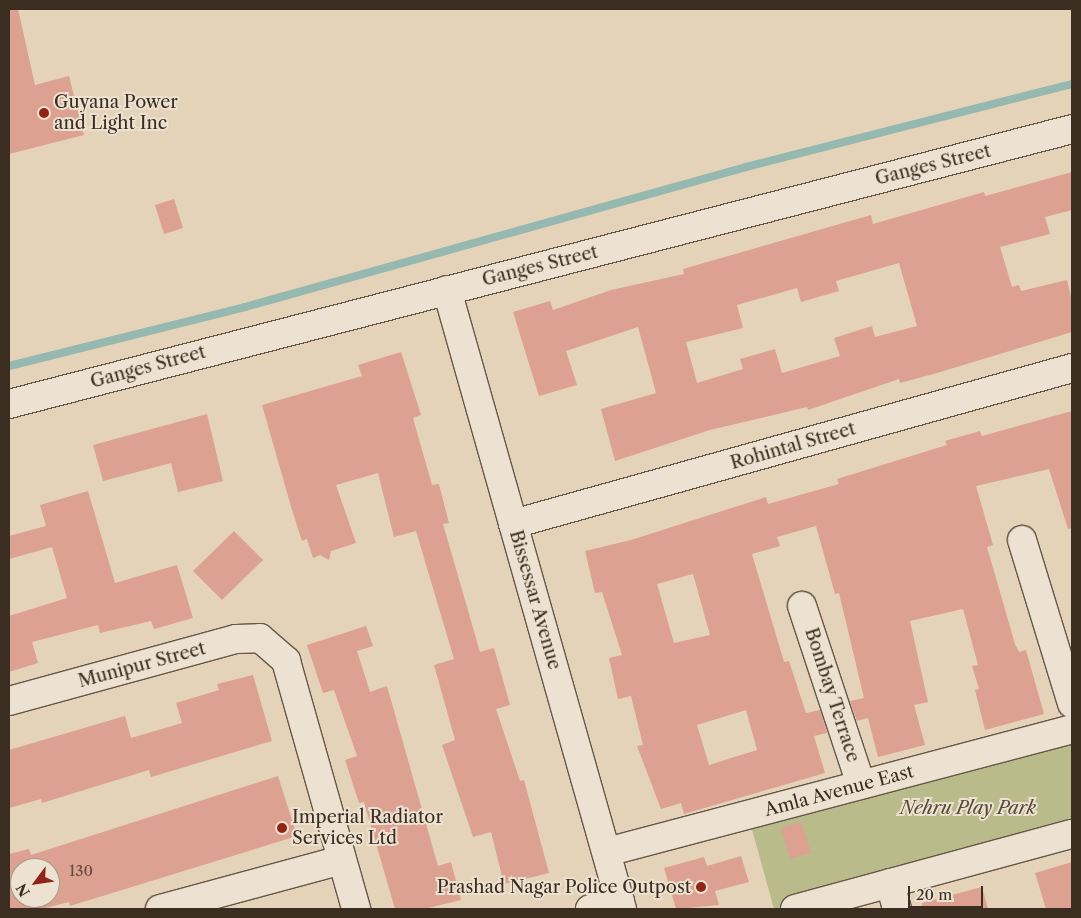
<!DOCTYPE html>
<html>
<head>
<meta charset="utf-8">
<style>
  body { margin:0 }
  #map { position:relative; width:1081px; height:918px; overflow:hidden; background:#e4d3b8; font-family:"Libre Caslon Text",serif }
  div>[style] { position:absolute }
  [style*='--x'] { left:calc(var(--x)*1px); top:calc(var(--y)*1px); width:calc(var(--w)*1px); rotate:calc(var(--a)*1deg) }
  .green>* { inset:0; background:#b9bb8b }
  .stream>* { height:8px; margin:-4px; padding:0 4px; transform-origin:4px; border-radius:4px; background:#95b8b0 }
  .building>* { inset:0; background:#dda191 }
  .roads { filter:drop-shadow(1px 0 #655747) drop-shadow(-1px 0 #655747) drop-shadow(0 1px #655747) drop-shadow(0 -1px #655747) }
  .minor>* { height:28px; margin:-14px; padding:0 14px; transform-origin:14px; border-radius:14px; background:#ede2d1 }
  .dots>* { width:14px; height:14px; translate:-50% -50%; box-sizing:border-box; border:2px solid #ede2d1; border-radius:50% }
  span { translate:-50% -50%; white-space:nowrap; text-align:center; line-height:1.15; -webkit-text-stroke:4px #ede2d1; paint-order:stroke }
  .number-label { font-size:15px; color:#644b3d }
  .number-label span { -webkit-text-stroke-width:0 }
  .poi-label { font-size:18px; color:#3b2e21 }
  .left { translate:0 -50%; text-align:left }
  .right { translate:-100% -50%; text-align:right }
  .street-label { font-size:18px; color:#3b2e21 }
  .park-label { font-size:18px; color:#544a36; font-style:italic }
  .frame { position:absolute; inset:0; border:10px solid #3b2e21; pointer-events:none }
  .north { position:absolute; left:10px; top:858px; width:50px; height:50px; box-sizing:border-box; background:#ede2d1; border:1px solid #a69a8b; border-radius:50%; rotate:239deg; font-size:14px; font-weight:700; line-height:20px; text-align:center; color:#3b2e21 }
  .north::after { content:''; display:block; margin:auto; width:18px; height:22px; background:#8f2418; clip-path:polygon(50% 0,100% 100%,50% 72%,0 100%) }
  .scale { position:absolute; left:908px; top:886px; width:75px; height:22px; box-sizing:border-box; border:2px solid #3b2e21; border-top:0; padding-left:6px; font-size:15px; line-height:18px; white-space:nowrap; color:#3b2e21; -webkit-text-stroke:4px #ede2d1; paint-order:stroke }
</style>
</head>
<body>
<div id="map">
  <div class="green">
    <i style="clip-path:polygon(1072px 726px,1072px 833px,795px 909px,774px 909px,748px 815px)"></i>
  </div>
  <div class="stream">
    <i style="--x:9;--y:366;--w:243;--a:-14"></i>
    <i style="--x:245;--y:307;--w:520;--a:-15.61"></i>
    <i style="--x:746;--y:167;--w:336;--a:-14.3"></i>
  </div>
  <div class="building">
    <i style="clip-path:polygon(9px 9px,18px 9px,35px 85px,69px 76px,84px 135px,9px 154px)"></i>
    <i style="clip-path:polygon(evenodd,1072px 172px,1072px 210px,1045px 217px,1050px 234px,1000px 247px,1012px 287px,1019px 285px,1021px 291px,1067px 280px,1072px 301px,1072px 332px,937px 373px,900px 383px,899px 379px,808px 410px,807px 407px,710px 430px,615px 461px,601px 409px,656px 393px,638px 327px,566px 351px,577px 385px,539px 396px,513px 312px,550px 301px,553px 310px,611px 290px,684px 274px,683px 269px,871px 215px,873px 224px,984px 192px,985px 196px,1072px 172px,899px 263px,917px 326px,875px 337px,872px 326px,834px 338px,840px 356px,782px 373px,775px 349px,740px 359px,743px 369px,697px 383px,686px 342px,743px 328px,737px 305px,797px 288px,801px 302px,839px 291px,836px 281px,899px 263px)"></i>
    <i style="clip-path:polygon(174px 199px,183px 228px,164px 234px,155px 205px)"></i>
    <i style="clip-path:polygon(401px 352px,421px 415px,413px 418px,432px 485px,439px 484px,449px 523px,443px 524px,480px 652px,494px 648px,510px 705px,496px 709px,520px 781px,524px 780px,549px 873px,504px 884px,491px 832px,473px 837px,442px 745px,455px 740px,434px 665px,454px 659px,416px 531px,394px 537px,378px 473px,336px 485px,356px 543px,331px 551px,329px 560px,320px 555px,313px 558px,307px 539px,302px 541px,292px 510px,262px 405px,362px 376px,358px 365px)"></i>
    <i style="clip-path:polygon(evenodd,1072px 411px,1072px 528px,1068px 529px,1049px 469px,976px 486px,993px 545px,987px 547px,1015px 644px,1019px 652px,1026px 650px,1044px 714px,985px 730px,975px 690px,979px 689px,972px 666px,978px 665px,963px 609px,910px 621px,928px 702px,914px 705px,925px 745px,878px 757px,868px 718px,857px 721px,850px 701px,864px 698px,839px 593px,835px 594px,816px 526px,777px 537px,780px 546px,752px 554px,784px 662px,789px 661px,806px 713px,820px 710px,826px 729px,827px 733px,814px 736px,825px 773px,684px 814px,681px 803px,661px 809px,637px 746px,643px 745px,631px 696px,618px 699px,609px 658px,622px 655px,602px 592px,595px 593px,585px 551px,631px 540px,766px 497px,768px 504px,839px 484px,837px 479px,947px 445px,945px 441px,980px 431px,982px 436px,1072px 411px,693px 574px,710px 635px,674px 643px,657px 584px,693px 574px,1072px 411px,746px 710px,757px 750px,709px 765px,697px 725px,746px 710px)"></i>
    <i style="clip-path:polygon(207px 414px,223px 481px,178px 492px,171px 463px,103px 481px,93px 445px)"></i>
    <i style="clip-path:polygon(88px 491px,115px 583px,177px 565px,193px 618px,154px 629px,151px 621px,100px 633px,98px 625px,32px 642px,38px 663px,9px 672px,9px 616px,67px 598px,52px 547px,9px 559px,9px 536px,46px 526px,40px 505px)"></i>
    <i style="clip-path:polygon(234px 531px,263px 560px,222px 600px,193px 571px)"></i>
    <i style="clip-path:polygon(366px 626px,373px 646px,357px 651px,370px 692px,387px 686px,438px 866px,451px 862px,461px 900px,424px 909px,395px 909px,364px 802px,359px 803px,345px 760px,357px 756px,334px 690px,323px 693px,307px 645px)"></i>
    <i style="clip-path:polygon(253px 675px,272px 741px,151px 777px,149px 770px,42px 803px,41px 799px,9px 808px,9px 750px,125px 716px,131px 738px,182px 723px,176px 703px,219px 690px,217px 684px)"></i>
    <i style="clip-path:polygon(evenodd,278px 776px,297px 836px,70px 906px,69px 902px,42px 909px,9px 909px,9px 854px,29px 849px,31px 855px,278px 776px,20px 868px,50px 868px,50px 898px,20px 898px,20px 868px)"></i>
    <i style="clip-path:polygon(801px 822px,811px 853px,790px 859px,781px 828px)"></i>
    <i style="clip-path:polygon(741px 856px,749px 882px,715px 891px,719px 905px,676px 909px,664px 868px,704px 857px,707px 866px)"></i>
    <i style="clip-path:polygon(1072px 862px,1072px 909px,1046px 909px,1035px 873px)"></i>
    <i style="clip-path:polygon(982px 887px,988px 909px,923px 909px,922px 903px)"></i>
  </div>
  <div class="roads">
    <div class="minor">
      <i style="--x:447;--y:290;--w:643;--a:74.21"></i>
      <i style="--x:9;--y:404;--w:1098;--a:-14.5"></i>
      <i style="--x:513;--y:524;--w:580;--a:-15.59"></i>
      <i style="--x:1022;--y:540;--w:171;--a:73"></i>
      <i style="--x:802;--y:606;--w:188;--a:71.7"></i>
      <i style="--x:9;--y:701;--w:235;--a:-15.3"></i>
      <i style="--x:236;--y:639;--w:24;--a:-2"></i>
      <i style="--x:260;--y:638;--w:35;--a:41"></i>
      <i style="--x:286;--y:661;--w:258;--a:74.2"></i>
      <i style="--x:607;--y:852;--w:481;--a:-14.8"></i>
      <i style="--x:890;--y:883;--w:27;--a:75"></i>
      <i style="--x:160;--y:909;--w:188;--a:-15.1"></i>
      <i style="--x:590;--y:909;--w:31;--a:-15"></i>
      <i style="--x:795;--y:909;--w:287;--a:-15.2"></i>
    </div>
  </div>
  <div class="dots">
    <i style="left:44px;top:113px;background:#8f2418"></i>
    <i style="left:282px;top:828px;background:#8f2418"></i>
    <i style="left:701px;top:887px;background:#8f2418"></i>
  </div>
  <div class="number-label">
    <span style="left:81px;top:871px">130</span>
  </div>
  <div class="poi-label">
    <span class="left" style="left:54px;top:113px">Guyana Power<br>and Light Inc</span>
    <span class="left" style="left:292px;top:828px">Imperial Radiator<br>Services Ltd</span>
    <span class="right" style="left:691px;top:887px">Prashad Nagar Police Outpost</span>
  </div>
  <div class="street-label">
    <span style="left:933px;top:165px;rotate:-14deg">Ganges Street</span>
    <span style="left:540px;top:266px;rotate:-14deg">Ganges Street</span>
    <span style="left:148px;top:367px;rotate:-15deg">Ganges Street</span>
    <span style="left:793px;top:446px;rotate:-16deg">Rohintal Street</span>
    <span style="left:535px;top:600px;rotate:74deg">Bissessar Avenue</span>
    <span style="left:142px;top:665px;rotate:-15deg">Munipur Street</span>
    <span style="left:832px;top:695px;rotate:72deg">Bombay Terrace</span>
    <span style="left:839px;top:791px;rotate:-15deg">Amla Avenue East</span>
  </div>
  <div class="park-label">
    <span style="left:968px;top:808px">Nehru Play Park</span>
  </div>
  <div class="frame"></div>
  <div class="north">N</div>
  <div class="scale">20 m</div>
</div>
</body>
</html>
